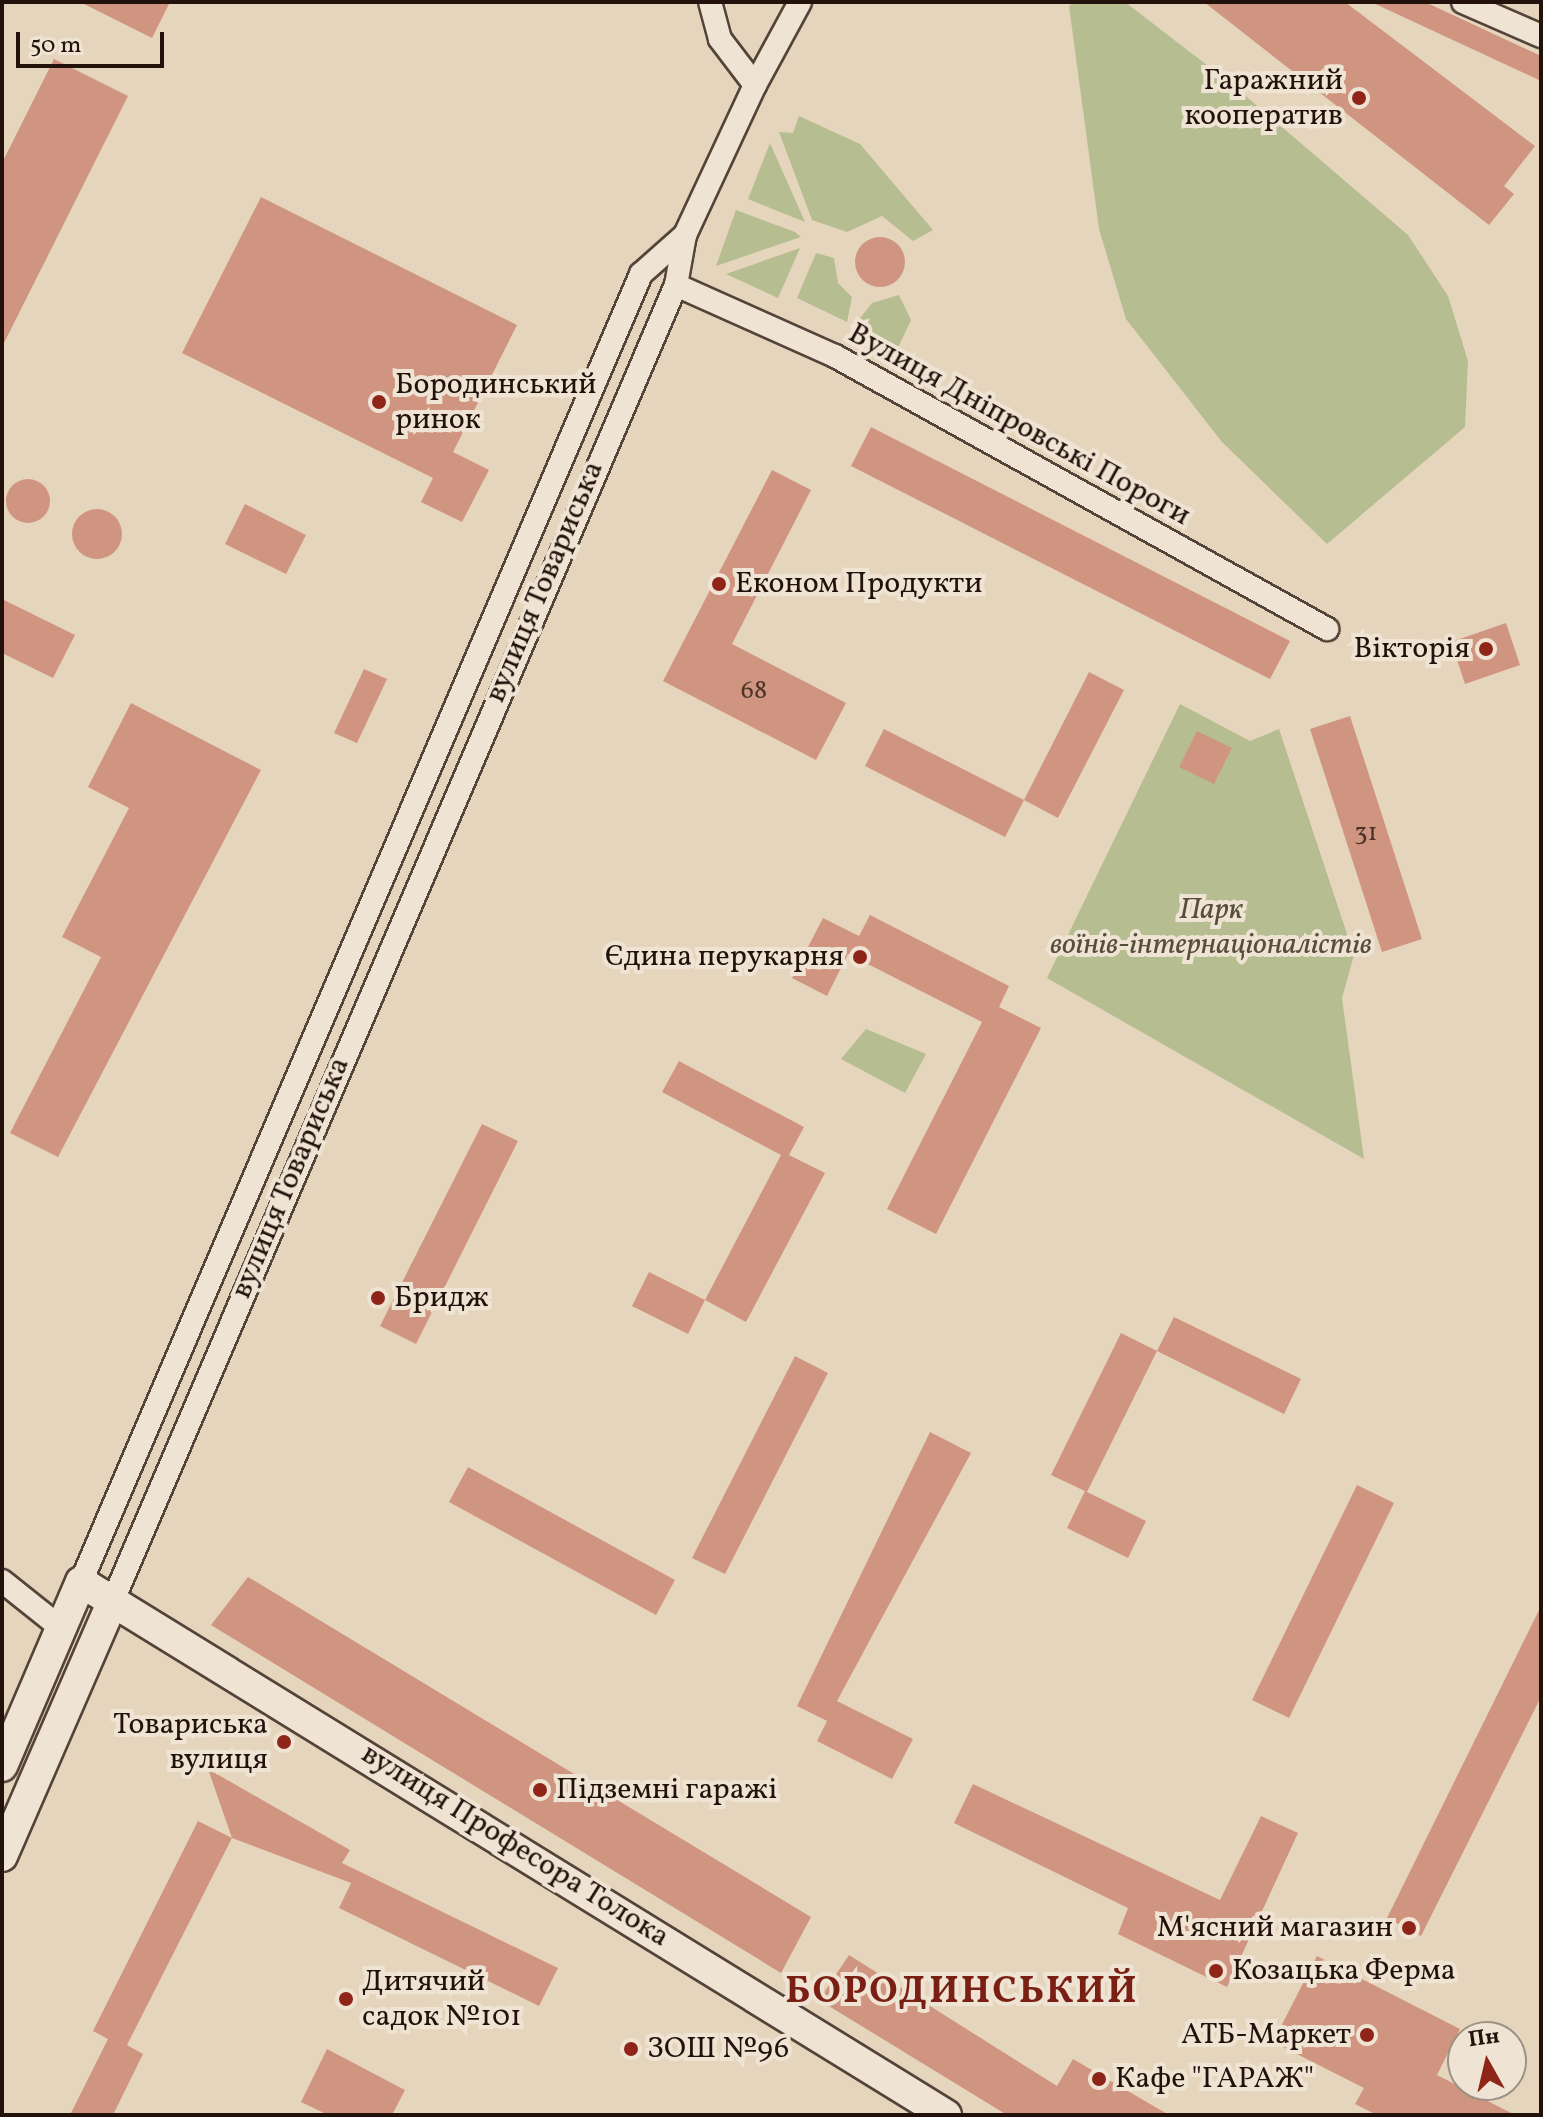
<!DOCTYPE html>
<html>
<head>
<meta charset="utf-8">
<style>
  body { margin:0 }
  #map { position:relative; width:1543px; height:2117px; overflow:hidden; background:#e6d5bd; font-family:Vollkorn,serif }
  div>[style] { position:absolute }
  [style*='--x'] { left:calc(var(--x)*1px); top:calc(var(--y)*1px); width:calc(var(--w)*1px); rotate:calc(var(--a)*1deg) }
  .green>* { inset:0; background:#b6bd90 }
  .building>* { inset:0; background:#d09581 }
  .round { border-radius:50% }
  .roads { filter:drop-shadow(2px 0 #544338) drop-shadow(-2px 0 #544338) drop-shadow(0 2px #544338) drop-shadow(0 -2px #544338) }
  .street>* { height:22px; margin:-11px; padding:0 11px; transform-origin:11px; border-radius:11px; background:#efe4d4 }
  .secondary>* { height:30px; margin:-15px; padding:0 15px; transform-origin:15px; border-radius:15px; background:#efe4d4 }
  .dots>* { width:22px; height:22px; translate:-50% -50%; box-sizing:border-box; border:4px solid #efe4d4; border-radius:50% }
  span { translate:-50% -50%; white-space:nowrap; text-align:center; line-height:1.15; -webkit-text-stroke:8px #efe4d4; paint-order:stroke }
  .number-label { font-size:26px; color:#4e3329 }
  .number-label span { -webkit-text-stroke-width:0 }
  .poi-label { font-size:30px; color:#23120c }
  .right { translate:-100% -50%; text-align:right }
  .left { translate:0 -50%; text-align:left }
  .street-label { font-size:30px; color:#23120c }
  .park-label { font-size:30px; color:#564e3a; font-style:italic }
  .district-label { font-size:38px; color:#7a1f14; font-weight:700; letter-spacing:2px }
  .frame { position:absolute; inset:0; border:4px solid #23120c; pointer-events:none }
  .north { position:absolute; left:1447px; top:2021px; width:80px; height:80px; box-sizing:border-box; background:#efe4d4; border:2px solid #9d9084; border-radius:50%; rotate:352deg; font-size:22px; font-weight:700; line-height:32px; text-align:center; color:#23120c }
  .north::after { content:''; display:block; margin:auto; width:28px; height:36px; background:#8f2418; clip-path:polygon(50% 0,100% 100%,50% 72%,0 100%) }
  .scale { position:absolute; left:16px; top:32px; width:148px; height:36px; box-sizing:border-box; border:4px solid #23120c; border-top:0; padding-left:10px; font-size:24px; line-height:28px; white-space:nowrap; color:#23120c; -webkit-text-stroke:6px #efe4d4; paint-order:stroke }
</style>
</head>
<body>
<div id="map">
  <div class="green">
    <i style="clip-path:polygon(1075px 2px,1125px 2px,1234px 86px,1408px 235px,1448px 296px,1468px 361px,1465px 427px,1327px 544px,1222px 442px,1126px 319px,1099px 229px,1069px 6px)"></i>
    <i style="clip-path:polygon(799px 116px,860px 144px,933px 230px,913px 241px,882px 216px,847px 232px,812px 220px,779px 132px,793px 133px)"></i>
    <i style="clip-path:polygon(770px 143px,805px 222px,748px 199px)"></i>
    <i style="clip-path:polygon(736px 210px,795px 232px,801px 237px,716px 266px)"></i>
    <i style="clip-path:polygon(800px 248px,778px 298px,726px 274px)"></i>
    <i style="clip-path:polygon(816px 253px,834px 258px,838px 283px,852px 297px,847px 322px,797px 298px)"></i>
    <i style="clip-path:polygon(899px 295px,911px 320px,896px 352px,854px 326px,872px 303px)"></i>
    <i style="clip-path:polygon(1180px 704px,1250px 741px,1279px 729px,1354px 955px,1342px 998px,1364px 1159px,1047px 978px)"></i>
    <i style="clip-path:polygon(866px 1029px,926px 1054px,905px 1093px,841px 1059px)"></i>
  </div>
  <div class="building">
    <i style="clip-path:polygon(80px 2px,170px 2px,152px 38px)"></i>
    <i style="clip-path:polygon(1204px 2px,1345px 2px,1535px 146px,1504px 186px,1514px 194px,1489px 225px)"></i>
    <i style="clip-path:polygon(1371px 2px,1425px 2px,1541px 56px,1541px 81px)"></i>
    <i style="clip-path:polygon(54px 59px,128px 96px,2px 347px,2px 163px)"></i>
    <i style="clip-path:polygon(261px 197px,517px 325px,453px 452px,489px 470px,462px 522px,421px 502px,433px 478px,182px 353px)"></i>
    <i class="round" style="left:855px;top:237px;width:50px;height:50px"></i>
    <i style="clip-path:polygon(871px 427px,1290px 641px,1270px 679px,851px 466px)"></i>
    <i style="clip-path:polygon(772px 470px,811px 490px,732px 644px,846px 703px,816px 760px,663px 681px)"></i>
    <i class="round" style="left:6px;top:479px;width:44px;height:44px"></i>
    <i style="clip-path:polygon(245px 504px,306px 535px,286px 574px,225px 544px)"></i>
    <i class="round" style="left:72px;top:509px;width:50px;height:50px"></i>
    <i style="clip-path:polygon(2px 599px,75px 635px,53px 678px,2px 653px)"></i>
    <i style="clip-path:polygon(1506px 623px,1520px 665px,1465px 684px,1451px 642px)"></i>
    <i style="clip-path:polygon(364px 669px,387px 679px,357px 743px,334px 733px)"></i>
    <i style="clip-path:polygon(1089px 672px,1124px 690px,1058px 818px,1024px 800px)"></i>
    <i style="clip-path:polygon(131px 703px,261px 770px,58px 1157px,10px 1133px,101px 957px,62px 937px,129px 808px,88px 787px)"></i>
    <i style="clip-path:polygon(1350px 716px,1422px 939px,1382px 952px,1310px 729px)"></i>
    <i style="clip-path:polygon(884px 729px,1024px 800px,1005px 837px,865px 766px)"></i>
    <i style="clip-path:polygon(1197px 731px,1232px 748px,1214px 784px,1179px 767px)"></i>
    <i style="clip-path:polygon(870px 915px,1009px 986px,999px 1007px,1041px 1028px,936px 1234px,887px 1209px,982px 1022px,848px 954px,827px 996px,792px 978px,823px 918px,859px 936px)"></i>
    <i style="clip-path:polygon(679px 1061px,804px 1127px,789px 1155px,825px 1173px,746px 1322px,705px 1300px,781px 1155px,662px 1092px)"></i>
    <i style="clip-path:polygon(482px 1124px,518px 1141px,416px 1344px,380px 1326px)"></i>
    <i style="clip-path:polygon(649px 1272px,705px 1300px,688px 1334px,632px 1306px)"></i>
    <i style="clip-path:polygon(1174px 1317px,1301px 1379px,1284px 1414px,1157px 1351px)"></i>
    <i style="clip-path:polygon(1121px 1333px,1157px 1351px,1087px 1492px,1051px 1475px)"></i>
    <i style="clip-path:polygon(795px 1356px,828px 1373px,725px 1574px,692px 1558px)"></i>
    <i style="clip-path:polygon(930px 1432px,971px 1453px,837px 1701px,913px 1739px,892px 1779px,817px 1741px,827px 1721px,797px 1706px)"></i>
    <i style="clip-path:polygon(468px 1467px,675px 1580px,656px 1615px,449px 1502px)"></i>
    <i style="clip-path:polygon(1357px 1485px,1394px 1503px,1289px 1718px,1252px 1700px)"></i>
    <i style="clip-path:polygon(1085px 1491px,1146px 1521px,1128px 1558px,1067px 1528px)"></i>
    <i style="clip-path:polygon(248px 1577px,811px 1917px,781px 1973px,211px 1625px)"></i>
    <i style="clip-path:polygon(1541px 1606px,1541px 1697px,1421px 1936px,1387px 1918px)"></i>
    <i style="clip-path:polygon(208px 1769px,350px 1850px,342px 1863px,558px 1968px,539px 2006px,339px 1908px,351px 1883px,232px 1838px)"></i>
    <i style="clip-path:polygon(973px 1784px,1220px 1900px,1261px 1816px,1298px 1833px,1227px 1987px,1118px 1934px,1128px 1908px,954px 1823px)"></i>
    <i style="clip-path:polygon(198px 1821px,232px 1838px,127px 2045px,143px 2054px,113px 2115px,70px 2115px,108px 2039px,93px 2031px)"></i>
    <i style="clip-path:polygon(849px 1955px,1057px 2086px,1073px 2059px,1169px 2115px,1007px 2115px,819px 2000px)"></i>
    <i style="clip-path:polygon(1317px 1956px,1460px 2029px,1437px 2075px,1515px 2115px,1377px 2115px,1355px 2104px,1364px 2088px,1273px 2042px)"></i>
    <i style="clip-path:polygon(327px 2049px,405px 2090px,392px 2115px,328px 2115px,301px 2102px)"></i>
  </div>
  <div class="roads">
    <div class="street">
      <i style="--x:1463;--y:2;--w:85;--a:23.6"></i>
      <i style="--x:755;--y:85;--w:94;--a:-61.5"></i>
      <i style="--x:676;--y:285;--w:174;--a:24.1"></i>
      <i style="--x:835;--y:356;--w:563;--a:29.02"></i>
      <i style="--x:2;--y:1581;--w:75;--a:38.5"></i>
      <i style="--x:81;--y:1582;--w:1423;--a:-66.82"></i>
      <i style="--x:641;--y:274;--w:59;--a:-41.6"></i>
      <i style="--x:114;--y:1598;--w:1428;--a:-66.83"></i>
      <i style="--x:676;--y:285;--w:51;--a:-79.8"></i>
      <i style="--x:685;--y:235;--w:166;--a:-65"></i>
      <i style="--x:755;--y:85;--w:58;--a:-127.3"></i>
      <i style="--x:720;--y:39;--w:38;--a:-105"></i>
    </div>
    <div class="secondary">
      <i style="--x:2;--y:1766;--w:200;--a:-66.8"></i>
      <i style="--x:81;--y:1582;--w:1016;--a:31.64"></i>
      <i style="--x:2;--y:1856;--w:281;--a:-66.5"></i>
    </div>
  </div>
  <div class="dots">
    <i style="left:1359px;top:98px;background:#8f2418"></i>
    <i style="left:379px;top:402px;background:#8f2418"></i>
    <i style="left:719px;top:584px;background:#8f2418"></i>
    <i style="left:1486px;top:649px;background:#8f2418"></i>
    <i style="left:860px;top:957px;background:#8f2418"></i>
    <i style="left:378px;top:1298px;background:#8f2418"></i>
    <i style="left:284px;top:1742px;background:#8f2418"></i>
    <i style="left:540px;top:1790px;background:#8f2418"></i>
    <i style="left:1409px;top:1928px;background:#8f2418"></i>
    <i style="left:1216px;top:1971px;background:#8f2418"></i>
    <i style="left:346px;top:1999px;background:#8f2418"></i>
    <i style="left:1367px;top:2035px;background:#8f2418"></i>
    <i style="left:631px;top:2049px;background:#8f2418"></i>
    <i style="left:1099px;top:2079px;background:#8f2418"></i>
  </div>
  <div class="number-label">
    <span style="left:754px;top:692px">68</span>
    <span style="left:1366px;top:834px">31</span>
  </div>
  <div class="poi-label">
    <span class="right" style="left:1343px;top:98px">Гаражний<br>кооператив</span>
    <span class="left" style="left:395px;top:402px">Бородинський<br>ринок</span>
    <span class="left" style="left:735px;top:584px">Економ Продукти</span>
    <span class="right" style="left:1470px;top:649px">Вікторія</span>
    <span class="right" style="left:844px;top:957px">Єдина перукарня</span>
    <span class="left" style="left:394px;top:1298px">Бридж</span>
    <span class="right" style="left:268px;top:1742px">Товариська<br>вулиця</span>
    <span class="left" style="left:556px;top:1790px">Підземні гаражі</span>
    <span class="right" style="left:1393px;top:1928px">М'ясний магазин</span>
    <span class="left" style="left:1232px;top:1971px">Козацька Ферма</span>
    <span class="left" style="left:362px;top:1999px">Дитячий<br>садок №101</span>
    <span class="right" style="left:1351px;top:2035px">АТБ-Маркет</span>
    <span class="left" style="left:647px;top:2049px">ЗОШ №96</span>
    <span class="left" style="left:1115px;top:2079px">Кафе "ГАРАЖ"</span>
  </div>
  <div class="street-label">
    <span style="left:1019px;top:425px;rotate:29deg">Вулиця Дніпровські Пороги</span>
    <span style="left:545px;top:582px;rotate:-67deg">вулиця Товариська</span>
    <span style="left:291px;top:1178px;rotate:-67deg">вулиця Товариська</span>
    <span style="left:515px;top:1846px;rotate:32deg">вулиця Професора Толока</span>
  </div>
  <div class="park-label">
    <span style="left:1211px;top:927px">Парк<br>воїнів-інтернаціоналістів</span>
  </div>
  <div class="district-label">
    <span style="left:962px;top:1993px">БОРОДИНСЬКИЙ</span>
  </div>
  <div class="frame"></div>
  <div class="north">Пн</div>
  <div class="scale">50 m</div>
</div>
</body>
</html>
